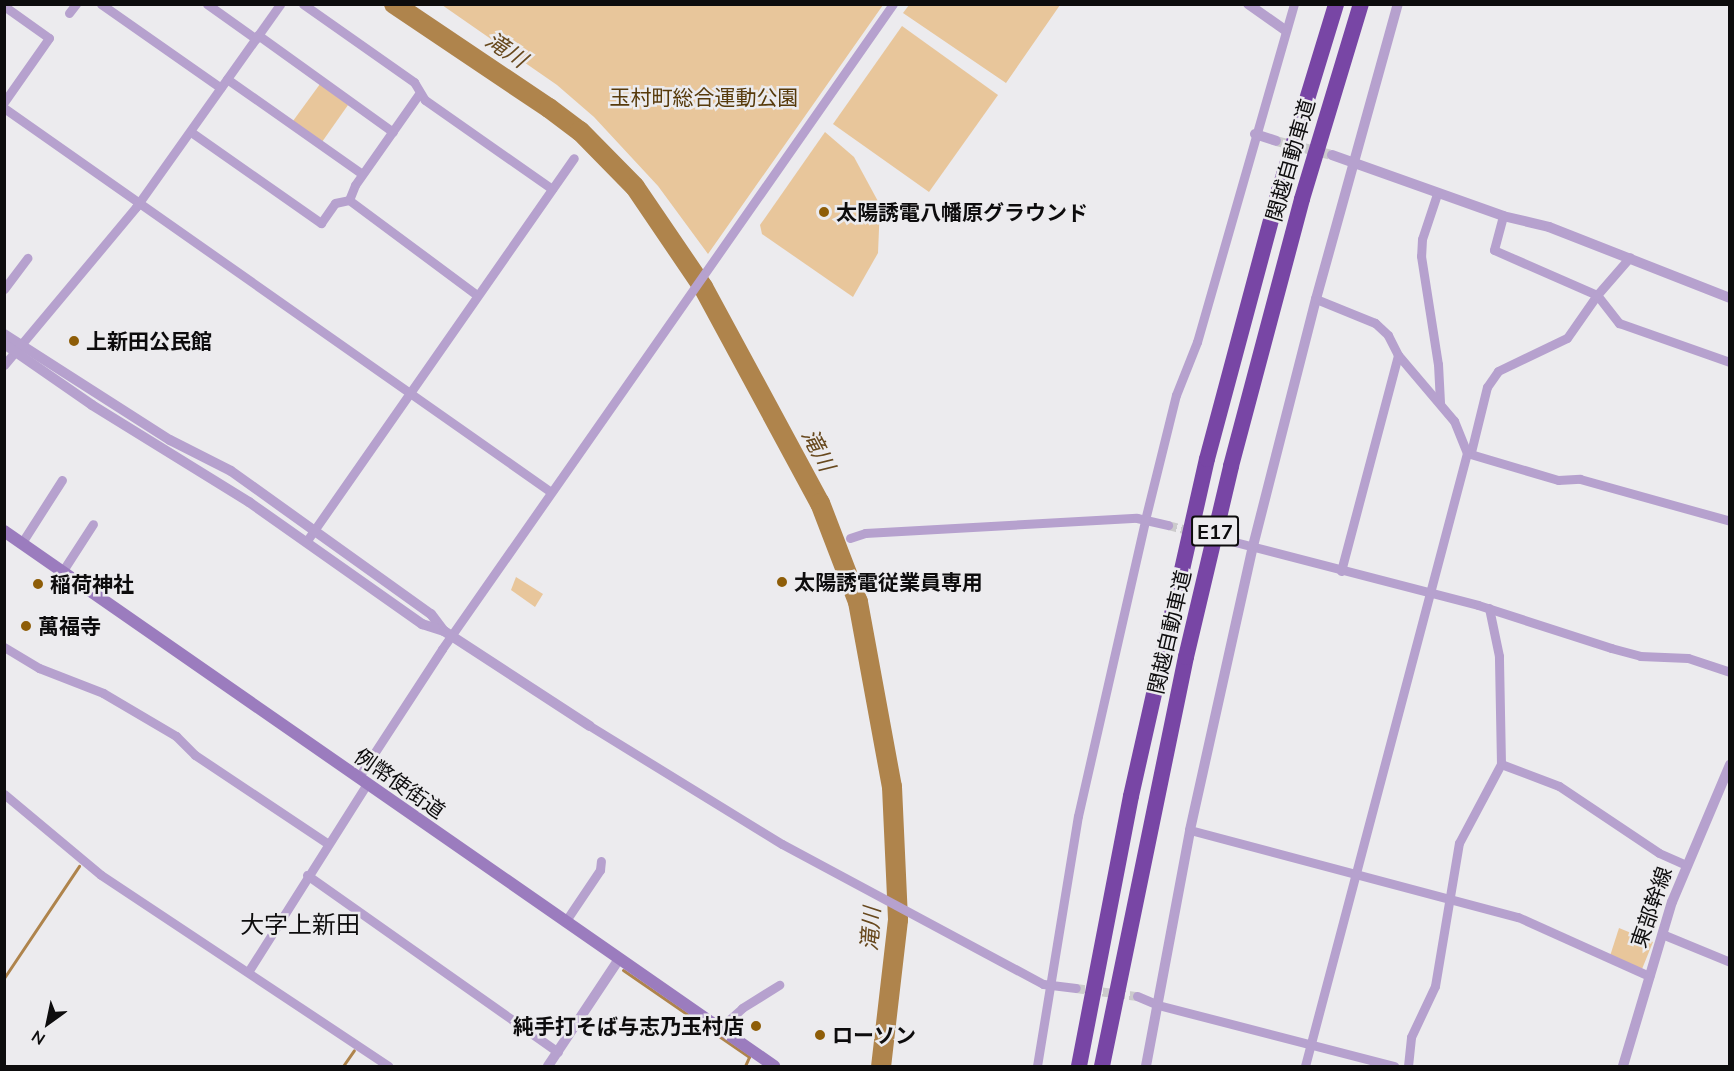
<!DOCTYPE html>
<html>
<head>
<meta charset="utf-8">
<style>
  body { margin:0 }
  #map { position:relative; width:1734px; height:1071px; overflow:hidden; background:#ecebee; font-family:Mulish,"Noto Sans JP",sans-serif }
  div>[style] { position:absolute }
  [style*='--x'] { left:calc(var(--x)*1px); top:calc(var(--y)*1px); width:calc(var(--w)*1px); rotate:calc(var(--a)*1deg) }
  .green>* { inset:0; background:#e8c69b }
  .stream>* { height:3px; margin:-1.5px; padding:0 1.5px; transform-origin:1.5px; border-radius:1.5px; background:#af844c }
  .river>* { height:20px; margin:-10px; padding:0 10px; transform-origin:10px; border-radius:10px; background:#af844c }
  .minor-tunnel>* { height:9px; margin-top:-4.5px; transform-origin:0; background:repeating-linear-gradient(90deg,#cbcacc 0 9px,transparent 0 13.5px) }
  .tertiary-tunnel>* { height:10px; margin-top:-5px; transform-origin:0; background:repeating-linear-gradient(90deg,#cbcacc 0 10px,transparent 0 15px) }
  .minor>* { height:9px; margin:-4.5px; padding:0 4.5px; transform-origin:4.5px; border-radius:4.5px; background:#b6a1ce }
  .tertiary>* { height:10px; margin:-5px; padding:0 5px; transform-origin:5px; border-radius:5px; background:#b6a1ce }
  .secondary>* { height:12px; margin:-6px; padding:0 6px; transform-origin:6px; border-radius:6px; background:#9b7cbe }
  .motorway>* { height:16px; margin:-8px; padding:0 8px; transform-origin:8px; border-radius:8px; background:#7846a5 }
  .dots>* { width:16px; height:16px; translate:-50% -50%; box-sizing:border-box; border:3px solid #ecebee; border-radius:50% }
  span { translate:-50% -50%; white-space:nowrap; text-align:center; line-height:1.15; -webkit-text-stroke:5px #ecebee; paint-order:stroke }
  .shield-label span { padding:2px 4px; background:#ecebee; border:2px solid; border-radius:4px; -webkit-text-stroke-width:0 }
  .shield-label { font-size:20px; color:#0d0c0d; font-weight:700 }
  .park-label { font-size:21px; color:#573a0b }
  .street-label { font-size:21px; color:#0d0c0d }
  .poi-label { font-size:21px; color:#0d0c0d; font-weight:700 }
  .left { translate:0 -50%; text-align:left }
  .right { translate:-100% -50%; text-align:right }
  .water-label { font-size:22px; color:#67481d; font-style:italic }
  .quarter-label { font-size:24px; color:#0d0c0d }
  .frame { position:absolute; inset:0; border:6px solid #0d0c0d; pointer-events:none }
  .north { position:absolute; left:18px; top:993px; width:60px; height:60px; -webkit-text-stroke:4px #ecebee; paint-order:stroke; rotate:213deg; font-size:16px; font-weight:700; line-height:24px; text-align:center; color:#0d0c0d }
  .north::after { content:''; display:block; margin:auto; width:21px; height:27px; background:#0d0c0d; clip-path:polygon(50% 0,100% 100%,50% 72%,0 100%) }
</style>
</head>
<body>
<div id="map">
  <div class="green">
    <i style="clip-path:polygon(442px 5px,883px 5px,708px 254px,658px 186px,594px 117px,557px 85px)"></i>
    <i style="clip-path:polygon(909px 5px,909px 4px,1060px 5px,1006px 83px,903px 13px)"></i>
    <i style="clip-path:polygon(902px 26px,998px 95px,929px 192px,833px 124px)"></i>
    <i style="clip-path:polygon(320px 84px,348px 105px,322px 142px,293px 121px)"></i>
    <i style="clip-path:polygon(825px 132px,854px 157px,880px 205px,878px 253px,853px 297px,762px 234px,760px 225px)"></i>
    <i style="clip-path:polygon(516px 577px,543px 594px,535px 607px,511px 590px)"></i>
    <i style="clip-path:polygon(1619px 928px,1653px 942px,1642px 969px,1610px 956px)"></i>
  </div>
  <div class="stream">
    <i style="--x:623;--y:970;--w:153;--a:34.6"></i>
    <i style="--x:749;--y:1057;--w:10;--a:114"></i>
    <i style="--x:4;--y:978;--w:135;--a:-56.2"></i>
    <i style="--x:343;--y:1066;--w:19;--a:-55"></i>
  </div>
  <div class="river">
    <i style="--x:394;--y:4;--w:187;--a:33.9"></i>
    <i style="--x:549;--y:108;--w:39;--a:37"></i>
    <i style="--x:580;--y:131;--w:78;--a:45.5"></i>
    <i style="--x:635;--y:187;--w:121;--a:55.8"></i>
    <i style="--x:703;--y:287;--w:246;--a:61.6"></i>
    <i style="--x:820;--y:503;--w:106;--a:69"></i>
    <i style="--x:858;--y:602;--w:188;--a:79.6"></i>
    <i style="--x:892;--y:787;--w:133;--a:87.4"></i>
    <i style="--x:898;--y:920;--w:147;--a:96.6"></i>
  </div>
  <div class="minor-tunnel">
    <i style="--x:1168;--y:525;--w:65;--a:14.3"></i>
    <i style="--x:1076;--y:988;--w:62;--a:7.5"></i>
  </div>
  <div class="tertiary-tunnel">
    <i style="--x:1276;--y:141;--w:58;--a:14"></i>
  </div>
  <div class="minor">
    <i style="--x:101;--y:4;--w:146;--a:35"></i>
    <i style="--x:207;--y:4;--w:60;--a:35.5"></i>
    <i style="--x:303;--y:4;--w:136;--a:35.1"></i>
    <i style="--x:414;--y:82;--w:21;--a:59"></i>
    <i style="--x:425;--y:100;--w:155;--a:35"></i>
    <i style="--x:4;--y:6;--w:55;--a:35.4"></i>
    <i style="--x:49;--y:38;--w:78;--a:125.1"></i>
    <i style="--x:69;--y:13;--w:11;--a:-52"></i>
    <i style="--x:258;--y:35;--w:166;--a:35.7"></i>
    <i style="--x:227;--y:79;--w:165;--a:35.1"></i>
    <i style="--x:4;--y:108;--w:668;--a:35.07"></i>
    <i style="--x:191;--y:132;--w:159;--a:35"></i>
    <i style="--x:321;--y:223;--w:24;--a:-55"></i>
    <i style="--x:335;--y:203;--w:14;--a:-12"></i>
    <i style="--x:1437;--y:194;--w:47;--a:108.4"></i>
    <i style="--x:1422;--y:239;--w:17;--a:93"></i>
    <i style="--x:1421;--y:256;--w:109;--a:81.1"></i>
    <i style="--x:1438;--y:364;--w:39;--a:87"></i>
    <i style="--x:349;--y:200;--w:159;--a:36.6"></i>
    <i style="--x:349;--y:200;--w:16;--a:-68"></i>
    <i style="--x:355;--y:185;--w:111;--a:-54.9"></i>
    <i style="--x:1503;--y:216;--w:35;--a:105"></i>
    <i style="--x:1494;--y:250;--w:112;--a:23.6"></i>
    <i style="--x:1597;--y:295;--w:36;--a:52"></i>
    <i style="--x:1619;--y:323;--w:118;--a:19.4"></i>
    <i style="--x:4;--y:289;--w:39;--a:-53"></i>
    <i style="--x:4;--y:365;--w:206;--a:-50.1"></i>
    <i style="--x:136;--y:207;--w:249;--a:-54.6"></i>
    <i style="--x:1471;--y:452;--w:67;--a:-76.2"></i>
    <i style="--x:1487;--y:387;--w:19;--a:-55"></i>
    <i style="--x:1498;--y:371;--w:76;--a:-25.6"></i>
    <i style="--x:1567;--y:338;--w:52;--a:-55.1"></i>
    <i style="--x:1597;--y:295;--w:50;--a:-49"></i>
    <i style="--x:1467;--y:453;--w:95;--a:16.5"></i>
    <i style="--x:1558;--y:480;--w:22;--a:-3"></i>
    <i style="--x:1580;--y:479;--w:156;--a:15.6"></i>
    <i style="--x:850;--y:538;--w:16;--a:-18"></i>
    <i style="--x:865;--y:533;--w:272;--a:-3.2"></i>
    <i style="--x:1137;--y:518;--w:32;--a:13"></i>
    <i style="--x:1231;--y:541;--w:255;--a:14.5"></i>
    <i style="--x:1478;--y:605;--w:140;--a:17.9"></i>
    <i style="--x:1611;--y:648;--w:30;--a:15"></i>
    <i style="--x:1640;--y:656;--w:48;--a:2.4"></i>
    <i style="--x:1688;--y:658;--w:44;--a:18.4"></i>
    <i style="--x:306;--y:542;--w:468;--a:-55.1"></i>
    <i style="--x:21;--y:544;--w:76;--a:-57.4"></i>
    <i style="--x:1341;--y:571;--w:223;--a:-75.2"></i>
    <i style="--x:62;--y:572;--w:57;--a:-57.1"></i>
    <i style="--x:4;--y:647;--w:41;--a:31"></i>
    <i style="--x:39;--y:668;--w:69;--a:21.3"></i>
    <i style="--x:103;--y:693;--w:85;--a:30.5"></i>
    <i style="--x:176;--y:736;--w:27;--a:45"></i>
    <i style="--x:195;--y:755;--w:159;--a:33.7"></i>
    <i style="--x:590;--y:726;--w:225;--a:31.6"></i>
    <i style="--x:782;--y:844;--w:296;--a:28.2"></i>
    <i style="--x:1043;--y:984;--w:33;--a:7"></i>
    <i style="--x:1501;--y:764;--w:62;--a:20.8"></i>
    <i style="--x:1559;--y:786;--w:120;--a:33.8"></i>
    <i style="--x:1659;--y:853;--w:30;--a:24"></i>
    <i style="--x:358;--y:778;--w:154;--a:-56.9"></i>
    <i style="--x:442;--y:649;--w:787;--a:-55.04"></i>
    <i style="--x:4;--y:794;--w:126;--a:39.9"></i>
    <i style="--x:101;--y:875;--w:345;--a:33.6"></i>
    <i style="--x:1190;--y:830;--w:339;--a:14.9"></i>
    <i style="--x:1518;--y:917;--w:144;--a:24.2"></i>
    <i style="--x:307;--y:875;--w:307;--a:35.2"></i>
    <i style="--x:565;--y:922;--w:63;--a:-56.1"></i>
    <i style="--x:600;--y:870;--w:9;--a:-84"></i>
    <i style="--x:1662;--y:934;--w:74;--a:22.4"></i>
    <i style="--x:248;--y:972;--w:222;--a:-57.7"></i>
    <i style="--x:1137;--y:996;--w:23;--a:23"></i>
    <i style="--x:1158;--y:1005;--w:244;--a:14.5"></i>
    <i style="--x:719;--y:1029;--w:31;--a:-42"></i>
    <i style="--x:742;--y:1008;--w:44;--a:-31.9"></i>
    <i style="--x:1037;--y:1066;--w:253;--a:-80.7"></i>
    <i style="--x:1078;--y:816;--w:303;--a:-77.2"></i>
    <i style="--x:1145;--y:520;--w:129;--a:-76.1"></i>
    <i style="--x:1176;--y:395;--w:57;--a:-68.4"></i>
    <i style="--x:1197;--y:342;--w:352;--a:-74"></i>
    <i style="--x:1305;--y:1066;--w:634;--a:-75.2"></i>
    <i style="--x:1467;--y:453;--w:35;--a:-112"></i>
    <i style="--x:1454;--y:421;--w:87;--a:-130.3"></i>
    <i style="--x:1398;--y:355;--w:22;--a:-117"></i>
    <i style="--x:1388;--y:335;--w:18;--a:-137"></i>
    <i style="--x:1375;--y:323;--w:64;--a:-157.9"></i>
    <i style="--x:1408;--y:1066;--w:29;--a:-84"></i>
    <i style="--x:1411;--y:1037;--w:56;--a:-64.8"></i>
    <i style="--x:1435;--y:986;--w:145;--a:-80.5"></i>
    <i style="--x:1459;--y:843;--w:89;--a:-62"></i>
    <i style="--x:1501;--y:764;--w:108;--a:-91.1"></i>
    <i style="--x:1499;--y:656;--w:49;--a:-101.8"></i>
  </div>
  <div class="tertiary">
    <i style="--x:1248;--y:4;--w:45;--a:35.1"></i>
    <i style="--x:1255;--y:134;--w:22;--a:18"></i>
    <i style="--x:1332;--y:155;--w:182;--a:19.6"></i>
    <i style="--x:1503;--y:216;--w:47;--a:13.4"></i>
    <i style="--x:1549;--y:227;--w:194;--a:21.4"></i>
    <i style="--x:4;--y:334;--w:197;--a:32.6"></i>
    <i style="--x:170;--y:440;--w:68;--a:26.9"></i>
    <i style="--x:231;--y:471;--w:246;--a:35.6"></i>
    <i style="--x:431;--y:614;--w:21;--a:53"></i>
    <i style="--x:4;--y:344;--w:107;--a:34.7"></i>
    <i style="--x:92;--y:405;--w:185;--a:31.7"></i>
    <i style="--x:249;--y:502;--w:212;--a:35.2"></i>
    <i style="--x:422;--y:624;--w:23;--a:18"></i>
    <i style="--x:444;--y:631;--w:174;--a:33.1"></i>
    <i style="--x:548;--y:1066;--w:128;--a:-56.4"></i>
    <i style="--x:1146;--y:1066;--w:240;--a:-79.4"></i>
    <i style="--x:1190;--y:830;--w:291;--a:-77.5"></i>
    <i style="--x:1253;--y:546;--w:255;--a:-75.7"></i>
    <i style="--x:1316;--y:299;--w:306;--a:-74.5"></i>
    <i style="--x:1623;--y:1066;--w:171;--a:-73.4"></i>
    <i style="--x:1672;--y:902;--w:149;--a:-67.1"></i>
  </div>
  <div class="secondary">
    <i style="--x:4;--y:531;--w:938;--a:34.79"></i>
  </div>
  <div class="motorway">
    <i style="--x:1079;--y:1066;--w:275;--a:-79.1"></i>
    <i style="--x:1131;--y:796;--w:345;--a:-77.3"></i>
    <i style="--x:1207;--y:459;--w:278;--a:-75"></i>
    <i style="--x:1279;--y:191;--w:195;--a:-73"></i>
    <i style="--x:1102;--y:1066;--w:418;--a:-78.4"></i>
    <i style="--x:1186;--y:657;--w:196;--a:-76.7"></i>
    <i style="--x:1231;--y:466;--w:276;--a:-75.1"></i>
    <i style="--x:1302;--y:199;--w:204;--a:-73.2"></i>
  </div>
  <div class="dots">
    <i style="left:824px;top:212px;background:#8e5d08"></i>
    <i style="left:74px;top:341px;background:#8e5d08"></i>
    <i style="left:782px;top:582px;background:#8e5d08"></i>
    <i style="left:38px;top:584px;background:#8e5d08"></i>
    <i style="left:26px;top:626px;background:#8e5d08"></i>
    <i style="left:756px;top:1026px;background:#8e5d08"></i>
    <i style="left:820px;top:1035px;background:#8e5d08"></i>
  </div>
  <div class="shield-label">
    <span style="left:1215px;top:531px">E17</span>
  </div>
  <div class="park-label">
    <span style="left:704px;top:97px">玉村町総合運動公園</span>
  </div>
  <div class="street-label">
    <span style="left:1290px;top:160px;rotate:-74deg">関越自動車道</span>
    <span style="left:1169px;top:632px;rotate:-77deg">関越自動車道</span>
    <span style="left:400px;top:783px;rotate:35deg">例幣使街道</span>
    <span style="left:1651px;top:907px;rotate:-71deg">東部幹線</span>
  </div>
  <div class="poi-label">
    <span class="left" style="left:836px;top:212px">太陽誘電八幡原グラウンド</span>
    <span class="left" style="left:86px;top:341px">上新田公民館</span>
    <span class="left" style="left:794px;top:582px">太陽誘電従業員専用</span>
    <span class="left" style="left:50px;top:584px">稲荷神社</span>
    <span class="left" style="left:38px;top:626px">萬福寺</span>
    <span class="right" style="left:744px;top:1026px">純手打そば与志乃玉村店</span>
    <span class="left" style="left:832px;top:1035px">ローソン</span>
  </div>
  <div class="water-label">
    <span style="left:506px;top:50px;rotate:34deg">滝川</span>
    <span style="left:818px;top:450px;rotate:62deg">滝川</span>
    <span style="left:871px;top:929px;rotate:-86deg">滝川</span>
  </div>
  <div class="quarter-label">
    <span style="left:300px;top:925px">大字上新田</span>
  </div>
  <div class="frame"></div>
  <div class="north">N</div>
</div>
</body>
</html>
